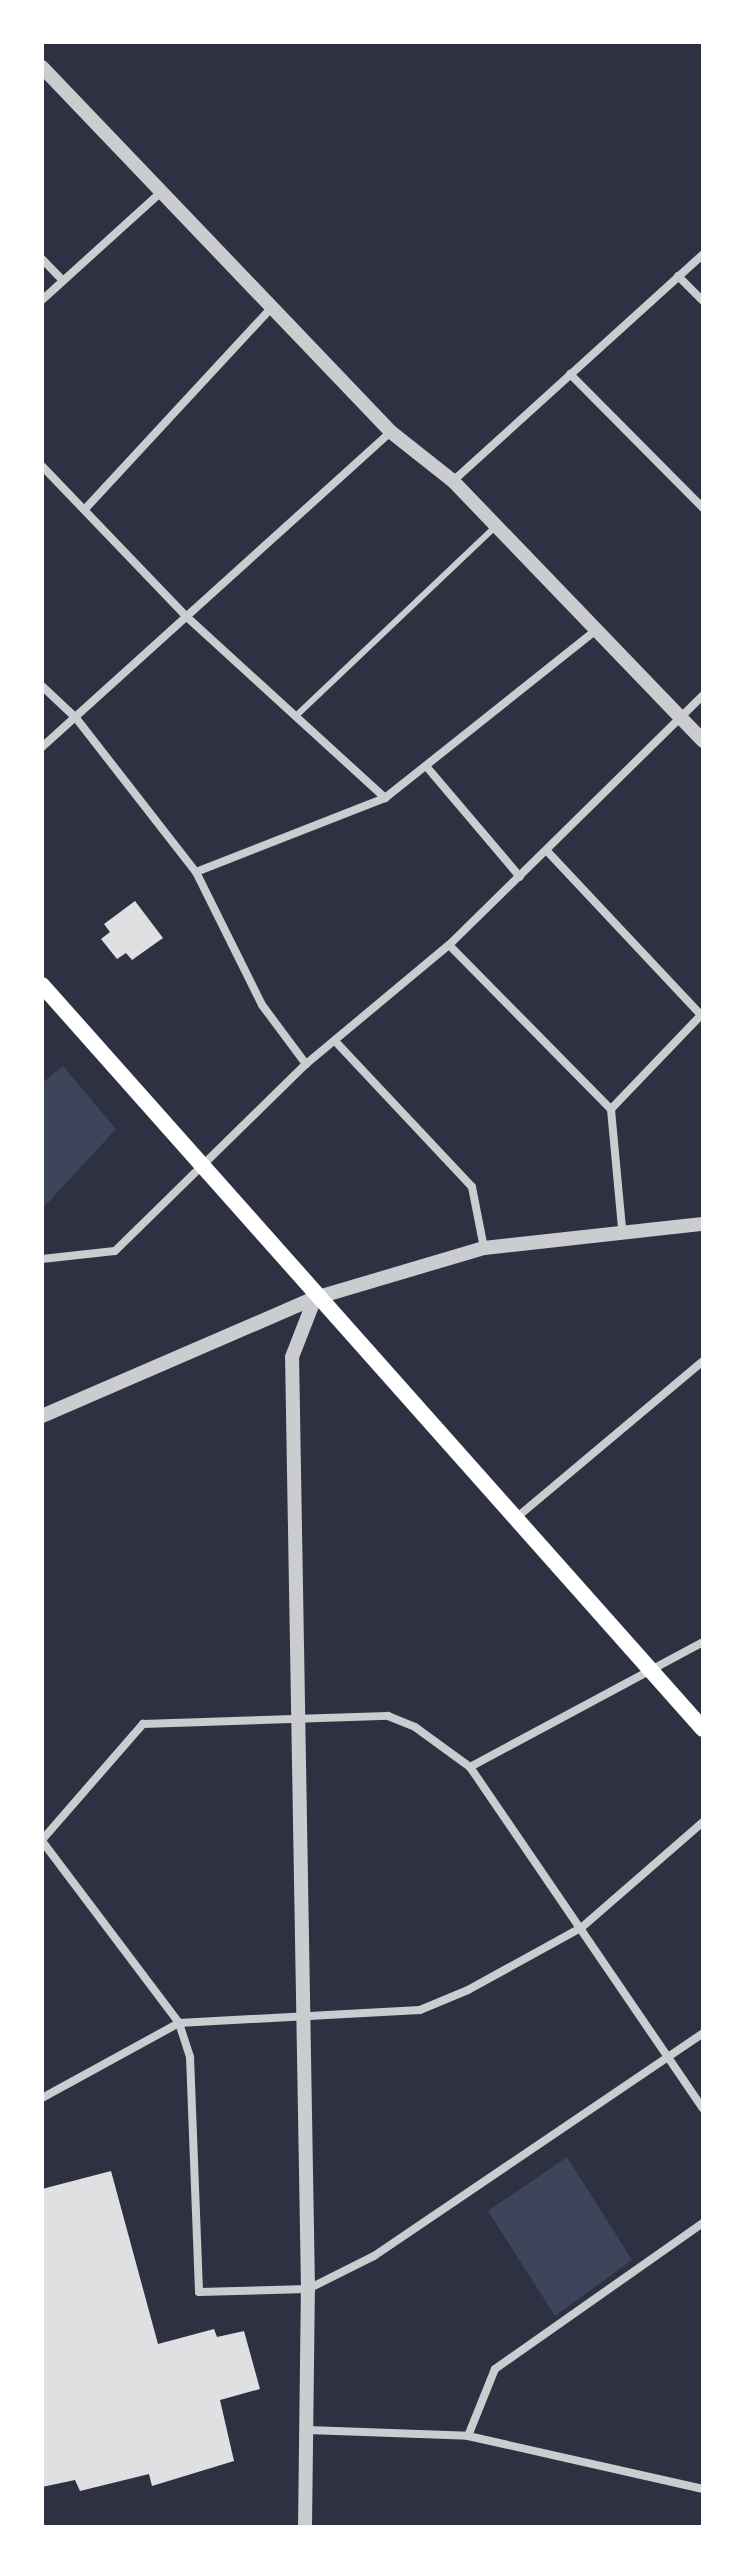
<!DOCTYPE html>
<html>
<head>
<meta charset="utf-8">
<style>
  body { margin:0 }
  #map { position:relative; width:745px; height:2569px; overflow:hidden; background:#2d3142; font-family:"Alegreya Sans",sans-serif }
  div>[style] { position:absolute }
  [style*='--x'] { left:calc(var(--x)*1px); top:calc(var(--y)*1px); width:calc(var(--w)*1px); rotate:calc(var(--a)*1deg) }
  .green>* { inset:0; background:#3c4559 }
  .building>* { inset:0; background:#e0e0e3 }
  .service>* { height:6px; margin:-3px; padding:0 3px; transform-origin:3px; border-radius:3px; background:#caccd0 }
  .minor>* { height:8px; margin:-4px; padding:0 4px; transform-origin:4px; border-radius:4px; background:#caccd0 }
  .tertiary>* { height:14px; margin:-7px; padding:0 7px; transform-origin:7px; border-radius:7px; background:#caccd0 }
  .secondary>* { height:16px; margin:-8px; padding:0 8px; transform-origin:8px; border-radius:8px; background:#fff }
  span { translate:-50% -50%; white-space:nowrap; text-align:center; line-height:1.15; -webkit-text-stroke:8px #fff; paint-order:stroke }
  .frame { position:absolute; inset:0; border:44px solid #fff; pointer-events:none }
</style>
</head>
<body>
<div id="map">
  <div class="green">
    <i style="clip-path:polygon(63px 1066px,116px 1129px,42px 1209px,42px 1083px)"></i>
    <i style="clip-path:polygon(567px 2157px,632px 2260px,555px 2316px,488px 2211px)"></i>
  </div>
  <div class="building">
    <i style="clip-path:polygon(135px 901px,163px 938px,132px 960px,126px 953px,117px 959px,101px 939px,110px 932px,104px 924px)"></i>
    <i style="clip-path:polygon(111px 2171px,158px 2344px,214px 2329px,217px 2337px,244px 2331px,260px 2389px,220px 2400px,234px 2461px,152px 2486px,149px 2474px,80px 2491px,75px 2480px,42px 2487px,42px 2189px)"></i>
  </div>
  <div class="service">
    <i style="--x:299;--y:713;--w:272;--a:-43.5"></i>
  </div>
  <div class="minor">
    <i style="--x:42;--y:259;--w:30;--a:46"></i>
    <i style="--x:678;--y:276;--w:35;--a:45"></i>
    <i style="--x:42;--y:300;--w:159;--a:-42.2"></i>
    <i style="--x:570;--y:374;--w:189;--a:45.2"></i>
    <i style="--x:42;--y:466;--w:211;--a:46.2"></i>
    <i style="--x:188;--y:618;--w:267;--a:42.4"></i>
    <i style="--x:453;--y:481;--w:338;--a:-42.2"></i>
    <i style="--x:86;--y:508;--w:274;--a:-47.2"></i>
    <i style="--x:42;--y:686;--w:47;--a:43.3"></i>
    <i style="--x:76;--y:718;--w:195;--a:52.1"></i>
    <i style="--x:196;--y:872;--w:148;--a:63.6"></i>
    <i style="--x:262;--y:1005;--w:74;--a:53.3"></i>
    <i style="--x:42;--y:747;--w:470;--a:-42.1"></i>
    <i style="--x:426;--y:766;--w:145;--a:49.7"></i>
    <i style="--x:547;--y:851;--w:225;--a:46.8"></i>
    <i style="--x:196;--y:872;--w:203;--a:-21.4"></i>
    <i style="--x:385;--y:798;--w:270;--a:-38.5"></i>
    <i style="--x:449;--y:945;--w:231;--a:45.4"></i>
    <i style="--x:335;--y:1041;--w:200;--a:46.8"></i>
    <i style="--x:472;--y:1187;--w:62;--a:78.9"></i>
    <i style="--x:622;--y:1228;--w:120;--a:-95.3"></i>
    <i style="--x:611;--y:1109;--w:133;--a:-46.2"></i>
    <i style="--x:42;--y:1259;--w:73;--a:-6.3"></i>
    <i style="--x:115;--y:1251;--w:267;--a:-44.4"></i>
    <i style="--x:306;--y:1064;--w:186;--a:-39.8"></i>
    <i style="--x:449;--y:945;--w:356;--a:-44.5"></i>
    <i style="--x:516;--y:1518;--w:244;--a:-40"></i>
    <i style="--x:470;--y:1767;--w:264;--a:-28.2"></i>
    <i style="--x:42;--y:1840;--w:154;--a:-49"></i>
    <i style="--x:143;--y:1724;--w:245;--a:-1.9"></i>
    <i style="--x:388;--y:1716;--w:29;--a:22"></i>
    <i style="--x:415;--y:1727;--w:68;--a:36"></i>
    <i style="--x:470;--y:1767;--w:413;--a:55.7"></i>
    <i style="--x:42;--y:1841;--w:228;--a:53"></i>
    <i style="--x:179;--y:2023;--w:36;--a:72"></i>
    <i style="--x:190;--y:2057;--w:235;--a:87.8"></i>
    <i style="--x:199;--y:2292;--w:109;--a:-1.6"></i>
    <i style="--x:308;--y:2289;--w:74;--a:-26.6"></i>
    <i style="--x:374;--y:2256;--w:397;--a:-34.1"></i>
    <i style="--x:42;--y:2098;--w:156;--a:-28.7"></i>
    <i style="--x:179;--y:2023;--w:241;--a:-3.1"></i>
    <i style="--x:420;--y:2010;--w:52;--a:-22.6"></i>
    <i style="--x:468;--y:1990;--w:129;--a:-28.8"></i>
    <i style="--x:581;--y:1928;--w:162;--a:-41"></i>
    <i style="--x:308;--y:2430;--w:160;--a:2.1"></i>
    <i style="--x:468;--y:2436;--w:241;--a:12.7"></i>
    <i style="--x:468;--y:2436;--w:72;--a:-68.1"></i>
    <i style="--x:495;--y:2369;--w:254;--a:-35.1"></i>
  </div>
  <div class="tertiary">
    <i style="--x:42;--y:67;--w:505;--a:46.28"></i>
    <i style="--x:391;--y:432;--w:79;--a:38.3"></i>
    <i style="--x:453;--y:481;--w:361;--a:46.1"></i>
    <i style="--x:42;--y:1416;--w:297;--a:-23.4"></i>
    <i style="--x:315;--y:1298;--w:176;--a:-16.5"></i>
    <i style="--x:484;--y:1248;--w:220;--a:-6.3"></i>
    <i style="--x:305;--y:2527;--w:238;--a:-89.3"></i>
    <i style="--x:308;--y:2289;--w:932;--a:-90.98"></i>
    <i style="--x:292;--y:1357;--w:63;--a:-68.7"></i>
  </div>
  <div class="secondary">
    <i style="--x:42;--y:985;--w:995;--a:48.38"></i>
  </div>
  <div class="frame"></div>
</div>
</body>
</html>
